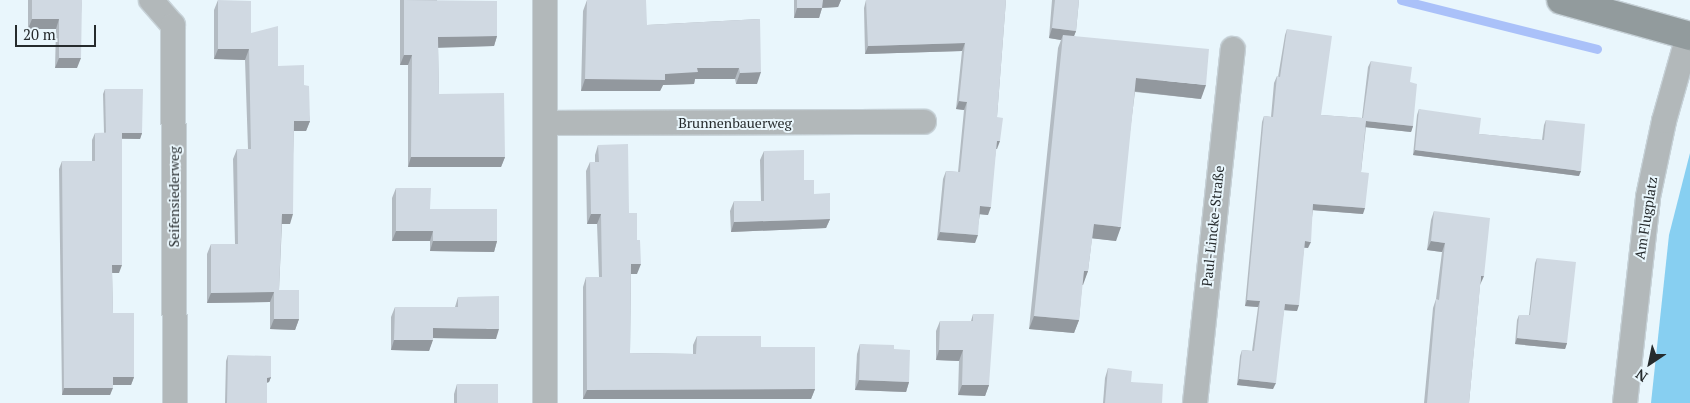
<!DOCTYPE html>
<html>
<head>
<meta charset="utf-8">
<style>
  body { margin:0 }
  #map { position:relative; width:1690px; height:403px; overflow:hidden; background:#e9f6fc; font-family:"PT Serif",serif }
  div>[style] { position:absolute }
  [style*='--x'] { left:calc(var(--x)*1px); top:calc(var(--y)*1px); width:calc(var(--w)*1px); rotate:calc(var(--a)*1deg) }
  .green>* { inset:0; background:#87cff1 }
  .stream>* { height:9px; margin:-4.5px; padding:0 4.5px; transform-origin:4.5px; border-radius:4.5px; background:#aac1f9 }
  .roads { filter:drop-shadow(1px 0 #c6d1d7) drop-shadow(-1px 0 #c6d1d7) drop-shadow(0 1px #c6d1d7) drop-shadow(0 -1px #c6d1d7) }
  .minor>* { height:24px; margin:-12px; padding:0 12px; transform-origin:12px; border-radius:12px; background:#b2b8ba }
  .secondary>* { height:28px; margin:-14px; padding:0 14px; transform-origin:14px; border-radius:14px; background:#929b9d }
  .wall>* { inset:0; background:#b3bbc2 }
  .shaded-wall>* { inset:0; background:#92989e }
  .building>* { inset:0; background:#d0d9e2 }
  span { translate:-50% -50%; white-space:nowrap; text-align:center; line-height:1.15; -webkit-text-stroke:4px #e9f6fc; paint-order:stroke }
  .street-label { font-size:14px; color:#262b2d }
  .north { position:absolute; left:1625px; top:338px; width:50px; height:50px; -webkit-text-stroke:4px #e9f6fc; paint-order:stroke; rotate:214deg; font-size:14px; font-weight:700; line-height:20px; text-align:center; color:#262b2d }
  .north::after { content:''; display:block; margin:auto; width:18px; height:22px; background:#262b2d; clip-path:polygon(50% 0,100% 100%,50% 72%,0 100%) }
  .scale { position:absolute; left:15px; top:25px; width:81px; height:22px; box-sizing:border-box; border:2px solid #262b2d; border-top:0; padding-left:6px; font-size:15px; line-height:18px; white-space:nowrap; color:#262b2d; -webkit-text-stroke:4px #e9f6fc; paint-order:stroke }
</style>
</head>
<body>
<div id="map">
  <div class="green">
    <i style="clip-path:polygon(1690px 153px,1690px 403px,1651px 403px,1669px 235px)"></i>
  </div>
  <div class="stream">
    <i style="--x:1401;--y:0;--w:202;--a:14"></i>
  </div>
  <div class="roads">
    <div class="minor">
      <i style="--x:151;--y:0;--w:33;--a:49"></i>
      <i style="--x:173;--y:25;--w:378;--a:89.7"></i>
      <i style="--x:547;--y:123;--w:377;--a:-0.2"></i>
      <i style="--x:545;--y:403;--w:403;--a:-90"></i>
      <i style="--x:1195;--y:403;--w:356;--a:-83.9"></i>
      <i style="--x:1625;--y:403;--w:207;--a:-83.6"></i>
      <i style="--x:1648;--y:197;--w:78;--a:-78.1"></i>
      <i style="--x:1664;--y:121;--w:88;--a:-74.2"></i>
    </div>
    <div class="secondary">
      <i style="--x:1561;--y:0;--w:134;--a:15.6"></i>
    </div>
  </div>
  <div class="wall">
    <i style="clip-path:polygon(28px 0,82px 0,77px 68px,55px 68px,56px 29px,28px 29px)"></i>
    <i style="clip-path:polygon(218px 0,251px 33px,278px 66px,304px 85px,310px 121px,306px 131px,294px 131px,290px 224px,282px 224px,279px 290px,299px 319px,295px 330px,270px 329px,270px 302px,207px 303px,207px 254px,211px 244px,235px 244px,233px 159px,237px 149px,248px 149px,245px 60px,214px 59px,214px 10px)"></i>
    <i style="clip-path:polygon(400px 0,437px 0,437px 1px,497px 36px,494px 46px,438px 47px,439px 94px,505px 157px,501px 167px,408px 167px,408px 65px,400px 65px)"></i>
    <i style="clip-path:polygon(587px 0,647px 25px,760px 19px,757px 84px,736px 84px,735px 79px,695px 79px,694px 84px,663px 85px,660px 91px,581px 91px,583px 11px)"></i>
    <i style="clip-path:polygon(794px 0,841px 0,838px 7px,822px 8px,819px 18px,794px 18px)"></i>
    <i style="clip-path:polygon(866px 0,1006px 0,997px 117px,997px 149px,996px 149px,988px 215px,980px 214px,975px 243px,937px 240px,943px 179px,946px 171px,958px 172px,964px 110px,956px 109px,962px 51px,865px 54px,864px 8px)"></i>
    <i style="clip-path:polygon(1052px 0,1079px 0,1076px 31px,1074px 36px,1201px 99px,1135px 92px,1116px 241px,1092px 238px,1088px 271px,1082px 285px,1079px 320px,1074px 333px,1029px 329px,1058px 48px,1061px 40px,1049px 38px)"></i>
    <i style="clip-path:polygon(1287px 29px,1321px 115px,1362px 118px,1368px 67px,1371px 61px,1410px 82px,1413px 126px,1411px 132px,1366px 127px,1361px 172px,1363px 214px,1313px 210px,1308px 248px,1304px 248px,1297px 311px,1284px 310px,1273px 389px,1237px 385px,1240px 356px,1242px 350px,1252px 351px,1258px 307px,1245px 306px,1262px 122px,1264px 116px,1271px 117px,1274px 83px,1277px 76px,1278px 77px,1285px 35px)"></i>
    <i style="clip-path:polygon(105px 89px,142px 133px,140px 139px,122px 139px,119px 273px,112px 273px,113px 313px,134px 377px,131px 385px,113px 385px,110px 395px,62px 395px,59px 169px,62px 161px,92px 161px,92px 140px,95px 133px,104px 133px,103px 94px)"></i>
    <i style="clip-path:polygon(1419px 109px,1479px 134px,1542px 140px,1544px 125px,1546px 120px,1579px 176px,1413px 155px,1417px 115px)"></i>
    <i style="clip-path:polygon(598px 145px,629px 213px,637px 274px,631px 274px,630px 353px,693px 354px,693px 345px,697px 336px,761px 347px,815px 389px,811px 399px,583px 399px,583px 287px,586px 277px,599px 277px,597px 224px,587px 224px,586px 171px,590px 162px,595px 162px,595px 155px)"></i>
    <i style="clip-path:polygon(764px 151px,804px 180px,830px 219px,826px 228px,731px 232px,730px 211px,734px 201px,761px 201px,760px 160px)"></i>
    <i style="clip-path:polygon(396px 188px,430px 209px,497px 241px,494px 252px,430px 251px,430px 241px,392px 241px,392px 198px)"></i>
    <i style="clip-path:polygon(1434px 211px,1480px 285px,1469px 403px,1424px 403px,1433px 308px,1436px 299px,1442px 252px,1427px 250px,1431px 220px)"></i>
    <i style="clip-path:polygon(1537px 258px,1567px 343px,1565px 349px,1515px 344px,1517px 320px,1519px 315px,1529px 315px,1535px 263px)"></i>
    <i style="clip-path:polygon(458px 297px,496px 339px,433px 338px,429px 351px,391px 350px,391px 317px,395px 307px,455px 307px)"></i>
    <i style="clip-path:polygon(973px 314px,989px 385px,985px 396px,958px 395px,959px 361px,936px 360px,936px 331px,940px 321px,971px 321px)"></i>
    <i style="clip-path:polygon(860px 344px,894px 349px,909px 382px,906px 392px,855px 390px,857px 354px)"></i>
    <i style="clip-path:polygon(228px 355px,271px 377px,269px 382px,267px 383px,267px 403px,225px 403px,226px 361px)"></i>
    <i style="clip-path:polygon(1108px 368px,1131px 382px,1162px 403px,1103px 403px,1105px 378px)"></i>
    <i style="clip-path:polygon(457px 384px,498px 403px,454px 403px,454px 394px)"></i>
  </div>
  <div class="shaded-wall">
    <i style="clip-path:polygon(822px 0,841px 0,838px 7px,819px 8px)"></i>
    <i style="clip-path:polygon(797px 8px,822px 8px,819px 18px,794px 18px)"></i>
    <i style="clip-path:polygon(32px 19px,59px 19px,56px 29px,28px 29px)"></i>
    <i style="clip-path:polygon(1052px 28px,1076px 31px,1072px 41px,1063px 35px,1061px 40px,1049px 38px)"></i>
    <i style="clip-path:polygon(497px 36px,494px 46px,434px 48px,438px 37px)"></i>
    <i style="clip-path:polygon(965px 43px,962px 51px,865px 54px,868px 46px)"></i>
    <i style="clip-path:polygon(218px 49px,249px 49px,245px 60px,214px 59px)"></i>
    <i style="clip-path:polygon(404px 55px,412px 55px,408px 65px,400px 65px)"></i>
    <i style="clip-path:polygon(59px 58px,81px 58px,77px 68px,55px 68px)"></i>
    <i style="clip-path:polygon(697px 68px,739px 68px,735px 79px,695px 79px,694px 84px,663px 85px,660px 91px,581px 91px,585px 79px,665px 74px)"></i>
    <i style="clip-path:polygon(761px 72px,757px 84px,736px 84px,740px 73px)"></i>
    <i style="clip-path:polygon(1136px 78px,1206px 85px,1201px 99px,1131px 91px)"></i>
    <i style="clip-path:polygon(959px 101px,967px 102px,964px 110px,956px 109px)"></i>
    <i style="clip-path:polygon(294px 121px,310px 121px,306px 131px,290px 131px)"></i>
    <i style="clip-path:polygon(1366px 121px,1413px 126px,1411px 132px,1364px 127px)"></i>
    <i style="clip-path:polygon(106px 133px,142px 133px,140px 139px,104px 138px)"></i>
    <i style="clip-path:polygon(997px 141px,1000px 141px,997px 149px,994px 149px)"></i>
    <i style="clip-path:polygon(1415px 150px,1581px 171px,1579px 176px,1413px 155px)"></i>
    <i style="clip-path:polygon(411px 157px,505px 157px,501px 167px,408px 167px)"></i>
    <i style="clip-path:polygon(1313px 204px,1365px 208px,1363px 214px,1311px 210px)"></i>
    <i style="clip-path:polygon(980px 206px,991px 207px,988px 215px,977px 214px)"></i>
    <i style="clip-path:polygon(282px 214px,293px 214px,290px 224px,278px 224px)"></i>
    <i style="clip-path:polygon(591px 214px,601px 214px,597px 224px,587px 224px)"></i>
    <i style="clip-path:polygon(830px 219px,826px 228px,731px 232px,734px 222px)"></i>
    <i style="clip-path:polygon(1094px 224px,1121px 227px,1116px 241px,1089px 238px)"></i>
    <i style="clip-path:polygon(396px 231px,433px 231px,430px 241px,392px 241px)"></i>
    <i style="clip-path:polygon(940px 232px,978px 235px,975px 243px,937px 240px)"></i>
    <i style="clip-path:polygon(433px 241px,497px 241px,494px 252px,430px 251px)"></i>
    <i style="clip-path:polygon(1305px 241px,1311px 242px,1308px 248px,1302px 247px)"></i>
    <i style="clip-path:polygon(1431px 241px,1445px 243px,1442px 252px,1427px 250px)"></i>
    <i style="clip-path:polygon(631px 264px,641px 264px,637px 274px,627px 274px)"></i>
    <i style="clip-path:polygon(112px 265px,122px 265px,119px 273px,109px 273px)"></i>
    <i style="clip-path:polygon(1084px 271px,1088px 271px,1083px 285px,1079px 284px)"></i>
    <i style="clip-path:polygon(1481px 276px,1484px 276px,1480px 285px)"></i>
    <i style="clip-path:polygon(274px 292px,270px 302px,207px 303px,211px 293px)"></i>
    <i style="clip-path:polygon(1247px 300px,1260px 301px,1258px 307px,1245px 306px)"></i>
    <i style="clip-path:polygon(1285px 304px,1299px 305px,1297px 311px,1282px 310px)"></i>
    <i style="clip-path:polygon(1034px 316px,1079px 320px,1074px 333px,1029px 329px)"></i>
    <i style="clip-path:polygon(274px 319px,299px 319px,295px 330px,270px 329px)"></i>
    <i style="clip-path:polygon(433px 328px,499px 329px,496px 339px,429px 338px)"></i>
    <i style="clip-path:polygon(1517px 338px,1567px 343px,1565px 349px,1515px 344px)"></i>
    <i style="clip-path:polygon(394px 340px,433px 340px,429px 351px,391px 350px)"></i>
    <i style="clip-path:polygon(939px 350px,963px 350px,959px 361px,936px 360px)"></i>
    <i style="clip-path:polygon(113px 377px,134px 377px,131px 385px,110px 385px)"></i>
    <i style="clip-path:polygon(271px 377px,269px 382px,265px 383px,267px 378px)"></i>
    <i style="clip-path:polygon(1239px 379px,1276px 383px,1273px 389px,1237px 385px)"></i>
    <i style="clip-path:polygon(859px 380px,909px 382px,906px 392px,855px 390px)"></i>
    <i style="clip-path:polygon(962px 385px,989px 385px,985px 396px,958px 395px)"></i>
    <i style="clip-path:polygon(64px 388px,113px 388px,110px 395px,62px 395px)"></i>
    <i style="clip-path:polygon(815px 389px,811px 399px,583px 399px,587px 390px)"></i>
  </div>
  <div class="building">
    <i style="clip-path:polygon(32px 0,82px 0,81px 58px,59px 58px,59px 19px,32px 19px)"></i>
    <i style="clip-path:polygon(218px 0,251px 1px,251px 33px,278px 26px,278px 66px,304px 65px,304px 85px,309px 86px,310px 121px,294px 121px,293px 214px,282px 214px,279px 290px,299px 290px,299px 319px,274px 319px,274px 292px,211px 293px,211px 244px,238px 244px,237px 149px,251px 149px,249px 49px,218px 49px)"></i>
    <i style="clip-path:polygon(404px 0,497px 1px,497px 36px,438px 37px,439px 94px,504px 93px,505px 157px,411px 157px,412px 55px,404px 55px)"></i>
    <i style="clip-path:polygon(587px 0,646px 0,647px 25px,760px 19px,761px 72px,740px 73px,739px 68px,697px 68px,698px 72px,665px 74px,665px 80px,585px 79px)"></i>
    <i style="clip-path:polygon(797px 0,823px 0,822px 8px,797px 8px)"></i>
    <i style="clip-path:polygon(866px 0,1006px 0,997px 117px,1003px 118px,1000px 141px,997px 141px,991px 207px,980px 206px,978px 235px,940px 232px,946px 171px,960px 172px,967px 102px,959px 101px,965px 43px,868px 46px)"></i>
    <i style="clip-path:polygon(1055px 0,1079px 0,1076px 31px,1052px 28px)"></i>
    <i style="clip-path:polygon(1287px 29px,1332px 36px,1321px 115px,1363px 118px,1371px 61px,1412px 67px,1410px 82px,1417px 84px,1413px 126px,1366px 121px,1361px 172px,1369px 173px,1365px 208px,1313px 204px,1311px 242px,1305px 241px,1299px 305px,1285px 304px,1276px 383px,1239px 379px,1242px 350px,1254px 351px,1260px 301px,1247px 300px,1264px 116px,1273px 117px,1277px 76px,1280px 77px)"></i>
    <i style="clip-path:polygon(1063px 35px,1209px 49px,1206px 85px,1136px 78px,1121px 227px,1094px 224px,1088px 271px,1084px 271px,1079px 320px,1034px 316px)"></i>
    <i style="clip-path:polygon(105px 89px,143px 89px,142px 133px,106px 133px)"></i>
    <i style="clip-path:polygon(1419px 109px,1481px 118px,1479px 134px,1544px 140px,1546px 120px,1585px 124px,1581px 171px,1415px 150px)"></i>
    <i style="clip-path:polygon(122px 132px,122px 265px,112px 265px,113px 313px,134px 313px,134px 377px,113px 377px,113px 388px,64px 388px,62px 161px,95px 161px,95px 133px)"></i>
    <i style="clip-path:polygon(628px 144px,629px 213px,637px 213px,637px 240px,640px 240px,641px 264px,631px 264px,630px 353px,696px 354px,697px 336px,761px 336px,761px 347px,815px 347px,815px 389px,587px 390px,586px 277px,602px 277px,601px 214px,591px 214px,590px 162px,599px 162px,598px 145px)"></i>
    <i style="clip-path:polygon(804px 150px,804px 180px,814px 180px,814px 194px,830px 193px,830px 219px,734px 222px,734px 201px,764px 201px,764px 151px)"></i>
    <i style="clip-path:polygon(396px 188px,431px 188px,430px 209px,497px 209px,497px 241px,433px 241px,433px 231px,396px 231px)"></i>
    <i style="clip-path:polygon(1434px 211px,1490px 218px,1484px 276px,1481px 276px,1469px 403px,1427px 403px,1436px 299px,1439px 300px,1445px 243px,1431px 241px)"></i>
    <i style="clip-path:polygon(1537px 258px,1576px 262px,1567px 343px,1517px 338px,1519px 315px,1530px 315px)"></i>
    <i style="clip-path:polygon(499px 296px,499px 329px,433px 328px,433px 340px,394px 340px,395px 307px,458px 307px,458px 297px)"></i>
    <i style="clip-path:polygon(973px 314px,994px 314px,989px 385px,962px 385px,963px 350px,939px 350px,940px 321px,973px 321px)"></i>
    <i style="clip-path:polygon(860px 344px,894px 345px,894px 349px,910px 350px,909px 382px,859px 380px)"></i>
    <i style="clip-path:polygon(228px 355px,271px 356px,271px 377px,267px 378px,267px 403px,227px 403px)"></i>
    <i style="clip-path:polygon(1108px 368px,1132px 371px,1131px 382px,1163px 384px,1162px 403px,1105px 403px)"></i>
    <i style="clip-path:polygon(457px 384px,498px 384px,498px 403px,457px 403px)"></i>
  </div>
  <div class="street-label">
    <span style="left:735px;top:123px">Brunnenbauerweg</span>
    <span style="left:174px;top:197px;rotate:-90deg">Seifensiederweg</span>
    <span style="left:1646px;top:218px;rotate:-81deg">Am Flugplatz</span>
    <span style="left:1213px;top:226px;rotate:-84deg">Paul-Lincke-Straße</span>
  </div>
  <div class="north">N</div>
  <div class="scale">20 m</div>
</div>
</body>
</html>
